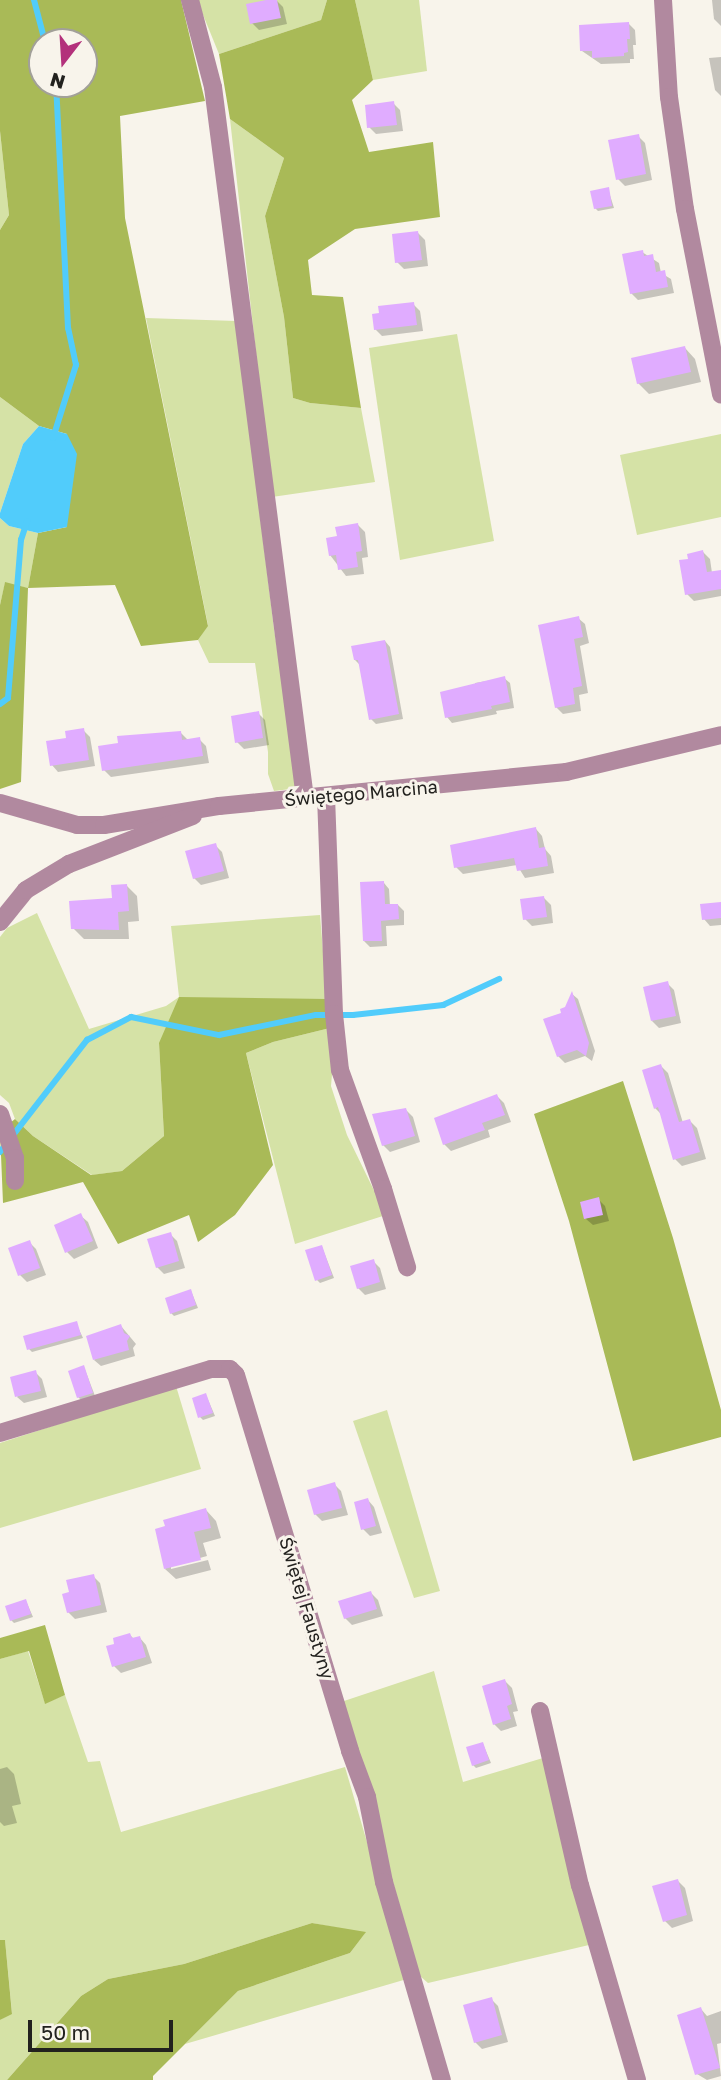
<!DOCTYPE html>
<html>
<head>
<meta charset="utf-8">
<style>
  body { margin:0 }
  #map { position:relative; width:721px; height:2080px; overflow:hidden; background:#f8f4eb; font-family:"Golos Text",sans-serif }
  div>[style] { position:absolute }
  [style*='--x'] { left:calc(var(--x)*1px); top:calc(var(--y)*1px); width:calc(var(--w)*1px); rotate:calc(var(--a)*1deg) }
  .green>* { inset:0; background:#d5e2a6 }
  .forest>* { inset:0; background:#a9ba57 }
  .water>* { inset:0; background:#51ccfb }
  .shadow>* { inset:0; background:#0003 }
  .stream>* { height:6px; margin:-3px; padding:0 3px; transform-origin:3px; border-radius:3px; background:#51ccfb }
  .building>* { inset:0; background:#e0acff }
  .minor>* { height:18px; margin:-9px; padding:0 9px; transform-origin:9px; border-radius:9px; background:#b1899f }
  span { translate:-50% -50%; white-space:nowrap; text-align:center; line-height:1.15; -webkit-text-stroke:6px #f8f4eb; paint-order:stroke }
  .street-label { font-size:18px; color:#22211e }
  .north { position:absolute; left:28px; top:28px; width:70px; height:70px; box-sizing:border-box; background:#f8f4eb; border:2px solid #a2a099; border-radius:50%; rotate:197deg; font-size:19px; font-weight:700; line-height:28px; text-align:center; color:#22211e }
  .north::after { content:''; display:block; margin:auto; width:24px; height:32px; background:#b3317b; clip-path:polygon(50% 0,100% 100%,50% 72%,0 100%) }
  .scale { position:absolute; left:28px; top:2020px; width:145px; height:32px; box-sizing:border-box; border:4px solid #22211e; border-top:0; padding-left:9px; font-size:21px; line-height:24px; white-space:nowrap; color:#22211e; -webkit-text-stroke:5px #f8f4eb; paint-order:stroke }
</style>
</head>
<body>
<div id="map">
  <div class="green">
    <i style="clip-path:polygon(197px 0,327px 0,321px 20px,219px 54px)"></i>
    <i style="clip-path:polygon(355px 0,419px 0,427px 71px,373px 80px)"></i>
    <i style="clip-path:polygon(230px 119px,284px 158px,265px 216px,284px 317px,293px 398px,310px 403px,361px 408px,375px 482px,272px 497px)"></i>
    <i style="clip-path:polygon(0 131px,9px 215px,0 230px)"></i>
    <i style="clip-path:polygon(146px 318px,236px 321px,274px 629px,299px 788px,274px 791px,268px 774px,268px 752px,255px 663px,209px 663px,198px 640px,208px 625px)"></i>
    <i style="clip-path:polygon(457px 334px,494px 541px,400px 560px,369px 348px)"></i>
    <i style="clip-path:polygon(0 397px,39px 426px,23px 444px,0 513px)"></i>
    <i style="clip-path:polygon(721px 434px,721px 517px,637px 535px,620px 455px)"></i>
    <i style="clip-path:polygon(0 518px,9px 526px,38px 533px,28px 588px,5px 583px,0 605px)"></i>
    <i style="clip-path:polygon(37px 913px,89px 1029px,166px 1006px,179px 997px,171px 926px,320px 915px,327px 999px,159px 1043px,164px 1136px,122px 1171px,92px 1175px,33px 1136px,15px 1119px,9px 1103px,0 1095px,0 937px,7px 928px)"></i>
    <i style="clip-path:polygon(330px 1028px,333px 1063px,331px 1086px,347px 1135px,386px 1215px,295px 1244px,246px 1053px,273px 1042px)"></i>
    <i style="clip-path:polygon(176px 1386px,201px 1469px,0 1528px,0 1443px)"></i>
    <i style="clip-path:polygon(387px 1410px,440px 1591px,414px 1598px,353px 1421px)"></i>
    <i style="clip-path:polygon(28px 1651px,45px 1703px,65px 1695px,88px 1762px,100px 1761px,121px 1832px,345px 1767px,407px 1979px,185px 2044px,238px 1991px,350px 1953px,365px 1933px,312px 1923px,184px 1964px,108px 1979px,81px 1996px,7px 2080px,0 2080px,0 2020px,12px 2013px,5px 1940px,0 1940px,0 1659px)"></i>
    <i style="clip-path:polygon(434px 1671px,463px 1782px,543px 1758px,589px 1945px,428px 1983px,420px 1976px,341px 1702px)"></i>
  </div>
  <div class="forest">
    <i style="clip-path:polygon(evenodd,0 0,181px 0,205px 101px,120px 116px,125px 218px,208px 626px,198px 640px,141px 646px,115px 585px,28px 588px,21px 782px,0 789px,0 605px,5px 582px,28px 588px,38px 533px,67px 527px,67px 434px,39px 426px,0 397px,0 230px,9px 215px,0 131px,0 0,42px 42px,84px 42px,84px 84px,42px 84px,42px 42px)"></i>
    <i style="clip-path:polygon(327px 0,355px 0,373px 80px,352px 100px,369px 152px,433px 142px,440px 217px,355px 229px,308px 260px,312px 295px,343px 297px,361px 408px,310px 403px,293px 398px,284px 317px,265px 216px,284px 158px,230px 119px,219px 54px,321px 20px)"></i>
    <i style="clip-path:polygon(179px 997px,327px 999px,330px 1028px,273px 1042px,246px 1053px,273px 1165px,235px 1215px,198px 1242px,189px 1215px,118px 1244px,83px 1182px,3px 1203px,0 1131px,15px 1119px,33px 1136px,91px 1175px,122px 1171px,164px 1136px,159px 1043px)"></i>
    <i style="clip-path:polygon(623px 1081px,673px 1238px,721px 1410px,721px 1437px,633px 1461px,569px 1221px,534px 1114px)"></i>
    <i style="clip-path:polygon(45px 1625px,65px 1695px,45px 1704px,29px 1651px,0 1659px,0 1638px)"></i>
    <i style="clip-path:polygon(312px 1923px,366px 1932px,350px 1953px,238px 1991px,153px 2076px,153px 2080px,7px 2080px,81px 1996px,108px 1979px,184px 1964px)"></i>
    <i style="clip-path:polygon(0 1940px,5px 1940px,12px 2014px,0 2020px)"></i>
  </div>
  <div class="water">
    <i style="clip-path:polygon(39px 426px,67px 434px,77px 454px,67px 527px,38px 533px,9px 526px,0 518px,0 513px,23px 444px)"></i>
  </div>
  <div class="shadow">
    <i style="clip-path:polygon(276px 0,283px 7px,287px 24px,259px 30px,252px 23px)"></i>
    <i style="clip-path:polygon(712px 0,721px 0,721px 26px,714px 19px)"></i>
    <i style="clip-path:polygon(628px 23px,635px 30px,636px 45px,633px 45px,634px 59px,630px 59px,630px 63px,601px 64px,582px 51px)"></i>
    <i style="clip-path:polygon(721px 57px,721px 96px,715px 90px,709px 58px)"></i>
    <i style="clip-path:polygon(393px 103px,400px 110px,403px 131px,376px 134px,369px 127px)"></i>
    <i style="clip-path:polygon(638px 136px,645px 143px,652px 180px,625px 186px,618px 179px)"></i>
    <i style="clip-path:polygon(608px 189px,614px 208px,598px 211px,595px 208px)"></i>
    <i style="clip-path:polygon(418px 233px,425px 240px,428px 266px,404px 269px,397px 262px)"></i>
    <i style="clip-path:polygon(642px 252px,659px 263px,661px 273px,671px 279px,674px 293px,638px 300px,631px 293px)"></i>
    <i style="clip-path:polygon(413px 304px,420px 311px,423px 331px,382px 336px,375px 329px)"></i>
    <i style="clip-path:polygon(685px 348px,695px 359px,701px 382px,649px 394px,638px 383px)"></i>
    <i style="clip-path:polygon(358px 525px,365px 532px,368px 557px,362px 558px,364px 574px,346px 576px,330px 555px,339px 537px)"></i>
    <i style="clip-path:polygon(703px 552px,710px 559px,712px 573px,721px 571px,721px 596px,694px 601px,687px 594px,690px 560px)"></i>
    <i style="clip-path:polygon(578px 618px,585px 624px,589px 643px,580px 646px,588px 693px,579px 695px,581px 711px,563px 714px,556px 707px)"></i>
    <i style="clip-path:polygon(385px 641px,390px 647px,403px 719px,376px 724px,371px 719px,361px 666px,355px 660px)"></i>
    <i style="clip-path:polygon(504px 678px,510px 683px,514px 708px,496px 711px,497px 714px,452px 723px,447px 717px,476px 687px,475px 683px)"></i>
    <i style="clip-path:polygon(258px 713px,265px 720px,269px 745px,244px 749px,237px 742px)"></i>
    <i style="clip-path:polygon(83px 730px,90px 737px,95px 766px,58px 772px,52px 765px,68px 740px)"></i>
    <i style="clip-path:polygon(180px 732px,187px 739px,199px 739px,206px 746px,209px 763px,111px 777px,104px 770px)"></i>
    <i style="clip-path:polygon(536px 829px,542px 836px,545px 849px,551px 856px,554px 873px,525px 878px,517px 865px,463px 874px,456px 867px)"></i>
    <i style="clip-path:polygon(215px 845px,222px 852px,229px 878px,201px 885px,194px 878px)"></i>
    <i style="clip-path:polygon(384px 883px,389px 889px,390px 906px,398px 905px,404px 911px,404px 925px,386px 926px,387px 946px,370px 947px,364px 941px)"></i>
    <i style="clip-path:polygon(127px 886px,137px 896px,139px 921px,128px 922px,129px 939px,84px 939px,73px 928px,113px 900px)"></i>
    <i style="clip-path:polygon(544px 898px,551px 905px,553px 923px,532px 926px,525px 919px)"></i>
    <i style="clip-path:polygon(721px 903px,721px 925px,710px 926px,704px 919px)"></i>
    <i style="clip-path:polygon(667px 983px,674px 990px,681px 1023px,659px 1028px,652px 1021px)"></i>
    <i style="clip-path:polygon(572px 994px,578px 999px,595px 1051px,592px 1061px,585px 1056px,565px 1063px,558px 1056px,563px 1014px)"></i>
    <i style="clip-path:polygon(661px 1066px,668px 1073px,683px 1123px,690px 1121px,697px 1128px,706px 1159px,682px 1166px,675px 1159px,662px 1115px,655px 1108px)"></i>
    <i style="clip-path:polygon(497px 1096px,504px 1103px,511px 1122px,488px 1130px,490px 1137px,451px 1151px,444px 1144px)"></i>
    <i style="clip-path:polygon(406px 1110px,413px 1117px,420px 1142px,390px 1152px,383px 1145px)"></i>
    <i style="clip-path:polygon(598px 1199px,605px 1206px,609px 1221px,593px 1225px,586px 1219px)"></i>
    <i style="clip-path:polygon(81px 1216px,88px 1222px,98px 1248px,74px 1259px,67px 1252px)"></i>
    <i style="clip-path:polygon(170px 1234px,177px 1241px,185px 1268px,164px 1274px,157px 1267px)"></i>
    <i style="clip-path:polygon(29px 1242px,36px 1249px,46px 1275px,27px 1282px,20px 1275px)"></i>
    <i style="clip-path:polygon(322px 1247px,334px 1278px,320px 1283px,317px 1280px)"></i>
    <i style="clip-path:polygon(373px 1261px,380px 1268px,386px 1289px,365px 1295px,358px 1288px)"></i>
    <i style="clip-path:polygon(191px 1291px,198px 1308px,174px 1316px,171px 1313px)"></i>
    <i style="clip-path:polygon(76px 1323px,83px 1338px,32px 1352px,29px 1349px)"></i>
    <i style="clip-path:polygon(121px 1326px,136px 1344px,133px 1348px,135px 1356px,101px 1366px,94px 1360px)"></i>
    <i style="clip-path:polygon(84px 1367px,95px 1396px,81px 1400px,78px 1397px)"></i>
    <i style="clip-path:polygon(35px 1372px,42px 1379px,47px 1397px,24px 1403px,17px 1397px)"></i>
    <i style="clip-path:polygon(206px 1395px,215px 1416px,203px 1420px,200px 1417px)"></i>
    <i style="clip-path:polygon(334px 1484px,341px 1491px,348px 1515px,322px 1521px,315px 1514px)"></i>
    <i style="clip-path:polygon(368px 1500px,374px 1507px,382px 1533px,370px 1536px,363px 1529px)"></i>
    <i style="clip-path:polygon(206px 1510px,216px 1521px,221px 1538px,203px 1543px,207px 1556px,171px 1566px,171px 1569px,208px 1560px,211px 1570px,176px 1579px,165px 1569px)"></i>
    <i style="clip-path:polygon(93px 1576px,100px 1583px,107px 1612px,75px 1619px,68px 1612px,71px 1594px)"></i>
    <i style="clip-path:polygon(371px 1593px,378px 1600px,383px 1616px,352px 1625px,345px 1618px)"></i>
    <i style="clip-path:polygon(26px 1601px,33px 1617px,14px 1623px,11px 1620px)"></i>
    <i style="clip-path:polygon(130px 1635px,134px 1639px,140px 1638px,146px 1645px,152px 1663px,121px 1673px,114px 1666px)"></i>
    <i style="clip-path:polygon(505px 1681px,512px 1688px,518px 1711px,513px 1712px,517px 1726px,501px 1731px,494px 1724px)"></i>
    <i style="clip-path:polygon(483px 1744px,491px 1763px,476px 1768px,473px 1765px)"></i>
    <i style="clip-path:polygon(7px 1767px,14px 1774px,21px 1804px,12px 1806px,17px 1823px,4px 1826px,0 1822px,0 1769px)"></i>
    <i style="clip-path:polygon(678px 1881px,685px 1888px,693px 1921px,672px 1928px,665px 1921px)"></i>
    <i style="clip-path:polygon(491px 1999px,498px 2006px,508px 2042px,482px 2049px,475px 2042px)"></i>
    <i style="clip-path:polygon(701px 2009px,707px 2016px,721px 2011px,721px 2043px,717px 2044px,721px 2076px,707px 2080px,697px 2074px)"></i>
  </div>
  <div class="stream">
    <i style="--x:34;--y:0;--w:43;--a:75.3"></i>
    <i style="--x:53;--y:438;--w:77;--a:-72.5"></i>
    <i style="--x:76;--y:365;--w:38;--a:-102"></i>
    <i style="--x:68;--y:328;--w:244;--a:-92.8"></i>
    <i style="--x:0;--y:704;--w:10;--a:-37"></i>
    <i style="--x:8;--y:698;--w:159;--a:-85.3"></i>
    <i style="--x:21;--y:540;--w:20;--a:-72"></i>
    <i style="--x:0;--y:1152;--w:142;--a:-52.2"></i>
    <i style="--x:87;--y:1040;--w:50;--a:-27.6"></i>
    <i style="--x:131;--y:1017;--w:90;--a:11.6"></i>
    <i style="--x:219;--y:1035;--w:99;--a:-11.7"></i>
    <i style="--x:316;--y:1015;--w:37;--a:0"></i>
    <i style="--x:353;--y:1015;--w:91;--a:-6.3"></i>
    <i style="--x:443;--y:1005;--w:62;--a:-24.9"></i>
  </div>
  <div class="building">
    <i style="clip-path:polygon(266px 0,277px 0,281px 18px,250px 24px,246px 4px)"></i>
    <i style="clip-path:polygon(629px 22px,630px 39px,627px 39px,628px 52px,624px 53px,624px 56px,592px 58px,592px 51px,580px 51px,579px 25px)"></i>
    <i style="clip-path:polygon(394px 101px,397px 125px,367px 128px,365px 105px)"></i>
    <i style="clip-path:polygon(639px 134px,646px 174px,616px 180px,608px 140px)"></i>
    <i style="clip-path:polygon(609px 187px,612px 206px,594px 209px,590px 191px)"></i>
    <i style="clip-path:polygon(418px 231px,422px 260px,395px 263px,392px 234px)"></i>
    <i style="clip-path:polygon(643px 250px,644px 256px,653px 254px,656px 272px,665px 270px,668px 287px,630px 294px,622px 254px)"></i>
    <i style="clip-path:polygon(414px 302px,417px 325px,374px 330px,372px 314px,379px 313px,378px 306px)"></i>
    <i style="clip-path:polygon(685px 346px,691px 372px,637px 384px,631px 358px)"></i>
    <i style="clip-path:polygon(358px 523px,362px 551px,356px 552px,358px 567px,338px 570px,336px 555px,329px 556px,326px 538px,337px 536px,335px 527px)"></i>
    <i style="clip-path:polygon(703px 550px,707px 572px,721px 570px,721px 589px,685px 595px,679px 560px,688px 559px,687px 554px)"></i>
    <i style="clip-path:polygon(579px 616px,583px 637px,574px 639px,582px 686px,573px 688px,575px 704px,555px 708px,538px 625px)"></i>
    <i style="clip-path:polygon(385px 640px,399px 714px,369px 720px,358px 660px,354px 660px,351px 646px)"></i>
    <i style="clip-path:polygon(505px 676px,510px 702px,491px 706px,492px 709px,445px 718px,440px 692px)"></i>
    <i style="clip-path:polygon(259px 711px,263px 738px,235px 743px,231px 716px)"></i>
    <i style="clip-path:polygon(84px 728px,89px 760px,50px 766px,46px 741px,66px 738px,65px 731px)"></i>
    <i style="clip-path:polygon(181px 731px,182px 740px,200px 737px,203px 756px,102px 771px,98px 746px,118px 743px,117px 736px)"></i>
    <i style="clip-path:polygon(536px 827px,539px 848px,545px 847px,548px 866px,517px 871px,514px 858px,454px 868px,450px 845px)"></i>
    <i style="clip-path:polygon(216px 843px,224px 871px,193px 879px,185px 851px)"></i>
    <i style="clip-path:polygon(384px 881px,385px 904px,398px 904px,399px 919px,381px 921px,382px 941px,363px 941px,360px 882px)"></i>
    <i style="clip-path:polygon(127px 884px,129px 911px,118px 912px,119px 930px,71px 929px,69px 901px,112px 898px,111px 885px)"></i>
    <i style="clip-path:polygon(544px 896px,547px 917px,523px 920px,520px 899px)"></i>
    <i style="clip-path:polygon(721px 902px,721px 918px,702px 920px,700px 904px)"></i>
    <i style="clip-path:polygon(668px 981px,676px 1016px,651px 1021px,643px 987px)"></i>
    <i style="clip-path:polygon(572px 991px,589px 1043px,586px 1056px,577px 1050px,557px 1057px,543px 1019px,561px 1013px,560px 1009px,565px 1007px)"></i>
    <i style="clip-path:polygon(661px 1064px,679px 1122px,690px 1119px,700px 1152px,673px 1160px,658px 1107px,654px 1109px,642px 1070px)"></i>
    <i style="clip-path:polygon(497px 1094px,505px 1115px,482px 1123px,485px 1130px,443px 1145px,434px 1118px)"></i>
    <i style="clip-path:polygon(406px 1108px,415px 1136px,382px 1146px,372px 1114px)"></i>
    <i style="clip-path:polygon(599px 1197px,603px 1215px,584px 1219px,580px 1202px)"></i>
    <i style="clip-path:polygon(81px 1213px,93px 1241px,65px 1253px,54px 1225px)"></i>
    <i style="clip-path:polygon(171px 1232px,179px 1261px,156px 1268px,147px 1239px)"></i>
    <i style="clip-path:polygon(30px 1240px,40px 1268px,18px 1276px,8px 1248px)"></i>
    <i style="clip-path:polygon(322px 1245px,332px 1275px,315px 1281px,305px 1250px)"></i>
    <i style="clip-path:polygon(374px 1259px,380px 1282px,357px 1289px,350px 1266px)"></i>
    <i style="clip-path:polygon(191px 1289px,196px 1305px,170px 1314px,165px 1298px)"></i>
    <i style="clip-path:polygon(77px 1321px,81px 1335px,27px 1350px,23px 1336px)"></i>
    <i style="clip-path:polygon(121px 1324px,124px 1333px,130px 1336px,127px 1341px,129px 1350px,93px 1360px,86px 1336px)"></i>
    <i style="clip-path:polygon(84px 1365px,93px 1393px,77px 1398px,68px 1371px)"></i>
    <i style="clip-path:polygon(36px 1370px,41px 1391px,15px 1397px,10px 1377px)"></i>
    <i style="clip-path:polygon(206px 1393px,213px 1413px,198px 1418px,192px 1398px)"></i>
    <i style="clip-path:polygon(335px 1482px,342px 1508px,314px 1515px,307px 1490px)"></i>
    <i style="clip-path:polygon(368px 1498px,376px 1526px,361px 1530px,354px 1502px)"></i>
    <i style="clip-path:polygon(206px 1508px,211px 1528px,194px 1532px,201px 1560px,164px 1569px,155px 1529px,165px 1526px,163px 1520px)"></i>
    <i style="clip-path:polygon(94px 1574px,101px 1605px,67px 1613px,62px 1594px,69px 1592px,66px 1580px)"></i>
    <i style="clip-path:polygon(371px 1591px,377px 1609px,344px 1619px,338px 1601px)"></i>
    <i style="clip-path:polygon(26px 1599px,31px 1614px,10px 1621px,5px 1606px)"></i>
    <i style="clip-path:polygon(130px 1633px,132px 1638px,140px 1636px,146px 1657px,112px 1667px,106px 1646px,114px 1644px,113px 1638px)"></i>
    <i style="clip-path:polygon(505px 1679px,512px 1704px,507px 1706px,511px 1719px,493px 1725px,482px 1686px)"></i>
    <i style="clip-path:polygon(483px 1742px,489px 1760px,472px 1766px,466px 1747px)"></i>
    <i style="clip-path:polygon(678px 1879px,687px 1915px,663px 1922px,652px 1886px)"></i>
    <i style="clip-path:polygon(492px 1997px,502px 2035px,474px 2043px,463px 2005px)"></i>
    <i style="clip-path:polygon(701px 2007px,720px 2068px,695px 2075px,677px 2015px)"></i>
  </div>
  <div class="minor">
    <i style="--x:190;--y:0;--w:90;--a:75.2"></i>
    <i style="--x:213;--y:87;--w:717;--a:82.63"></i>
    <i style="--x:663;--y:0;--w:97;--a:86.5"></i>
    <i style="--x:669;--y:97;--w:113;--a:81.9"></i>
    <i style="--x:685;--y:209;--w:189;--a:79"></i>
    <i style="--x:326;--y:796;--w:218;--a:87.9"></i>
    <i style="--x:334;--y:1014;--w:56;--a:83.9"></i>
    <i style="--x:340;--y:1070;--w:127;--a:70.1"></i>
    <i style="--x:383;--y:1189;--w:82;--a:72.9"></i>
    <i style="--x:0;--y:803;--w:80;--a:15.9"></i>
    <i style="--x:77;--y:825;--w:27;--a:0"></i>
    <i style="--x:104;--y:825;--w:117;--a:-9.4"></i>
    <i style="--x:219;--y:806;--w:349;--a:-5.6"></i>
    <i style="--x:566;--y:772;--w:159;--a:-13.4"></i>
    <i style="--x:0;--y:922;--w:41;--a:-50.9"></i>
    <i style="--x:26;--y:890;--w:50;--a:-31.2"></i>
    <i style="--x:69;--y:864;--w:133;--a:-21.2"></i>
    <i style="--x:0;--y:1114;--w:46;--a:71.2"></i>
    <i style="--x:15;--y:1158;--w:23;--a:90"></i>
    <i style="--x:0;--y:1433;--w:220;--a:-16.9"></i>
    <i style="--x:211;--y:1369;--w:19;--a:0"></i>
    <i style="--x:230;--y:1369;--w:8;--a:45"></i>
    <i style="--x:236;--y:1375;--w:393;--a:73.1"></i>
    <i style="--x:350;--y:1751;--w:49;--a:69.7"></i>
    <i style="--x:367;--y:1797;--w:87;--a:78.7"></i>
    <i style="--x:384;--y:1882;--w:206;--a:73.7"></i>
    <i style="--x:540;--y:1711;--w:179;--a:77.1"></i>
    <i style="--x:580;--y:1885;--w:203;--a:73.7"></i>
  </div>
  <div class="street-label">
    <span style="left:361px;top:793px;rotate:-5deg">Świętego Marcina</span>
    <span style="left:307px;top:1608px;rotate:73deg">Świętej Faustyny</span>
  </div>
  <div class="north">N</div>
  <div class="scale">50 m</div>
</div>
</body>
</html>
